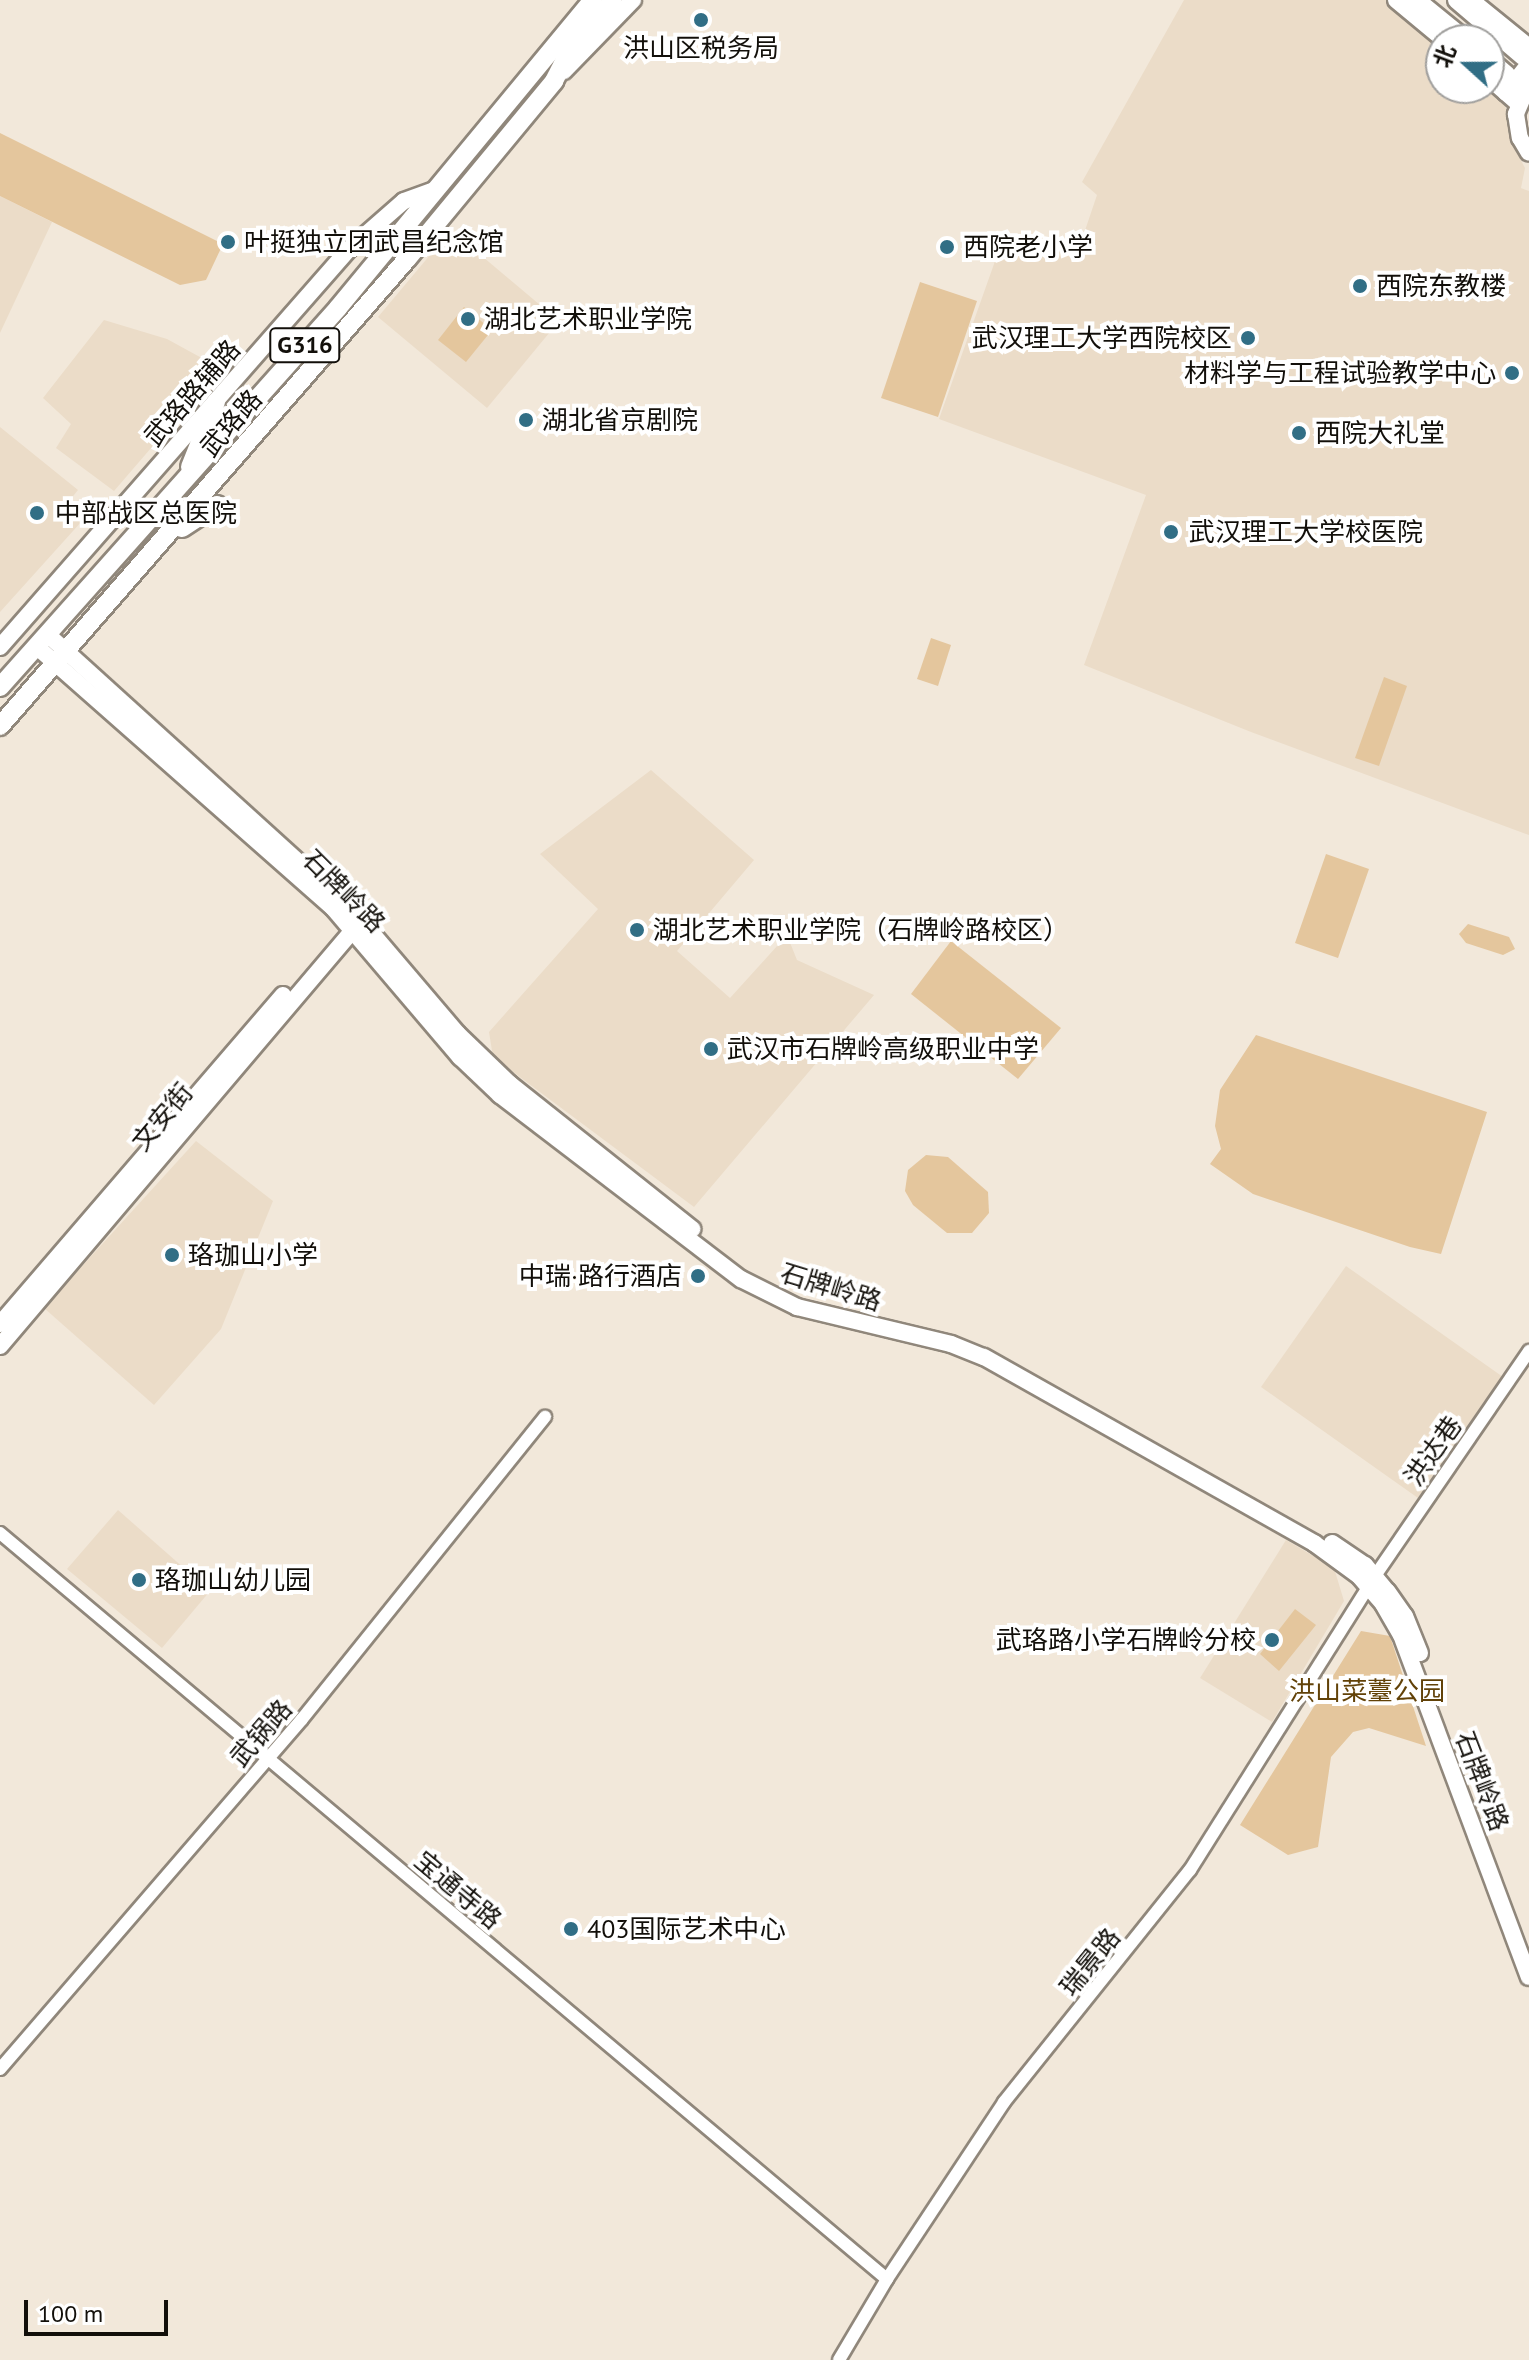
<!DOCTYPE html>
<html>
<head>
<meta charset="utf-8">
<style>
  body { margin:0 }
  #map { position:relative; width:1529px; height:2360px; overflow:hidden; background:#f2e8da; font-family:"PT Sans","Noto Sans SC",sans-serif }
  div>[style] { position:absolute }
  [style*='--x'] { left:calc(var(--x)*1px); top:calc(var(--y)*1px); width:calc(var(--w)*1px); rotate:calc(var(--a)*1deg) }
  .built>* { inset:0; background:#ebdcc8 }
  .green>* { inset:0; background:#e4c69d }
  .roads { filter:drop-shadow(2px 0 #90877b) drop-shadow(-2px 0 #90877b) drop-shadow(0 2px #90877b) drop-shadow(0 -2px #90877b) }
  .minor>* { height:12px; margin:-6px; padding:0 6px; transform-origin:6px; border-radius:6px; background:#fff }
  .major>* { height:16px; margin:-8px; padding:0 8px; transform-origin:8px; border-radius:8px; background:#fff }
  .highway>* { height:18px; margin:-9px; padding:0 9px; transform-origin:9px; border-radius:9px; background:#fff }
  .dots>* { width:22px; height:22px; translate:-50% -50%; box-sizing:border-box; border:4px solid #fff; border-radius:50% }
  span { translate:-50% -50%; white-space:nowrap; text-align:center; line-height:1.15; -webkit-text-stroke:8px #fff; paint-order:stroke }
  .shield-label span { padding:2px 6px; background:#fff; border:2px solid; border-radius:6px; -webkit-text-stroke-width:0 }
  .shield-label { font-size:24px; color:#120f0a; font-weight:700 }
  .poi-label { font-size:26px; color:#120f0a }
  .left { translate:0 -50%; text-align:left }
  .right { translate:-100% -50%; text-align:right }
  .street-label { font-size:26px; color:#120f0a }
  .park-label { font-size:26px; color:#624208 }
  .north { position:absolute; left:1425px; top:24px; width:80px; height:80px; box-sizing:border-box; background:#fff; border:2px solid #a09f9d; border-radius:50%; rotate:291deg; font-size:22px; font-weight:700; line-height:32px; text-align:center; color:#120f0a }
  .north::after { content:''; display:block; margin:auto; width:28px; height:36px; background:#316e85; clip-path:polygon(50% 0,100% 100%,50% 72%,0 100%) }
  .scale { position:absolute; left:24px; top:2300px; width:144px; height:36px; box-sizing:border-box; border:4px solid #120f0a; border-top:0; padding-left:10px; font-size:24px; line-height:28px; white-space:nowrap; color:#120f0a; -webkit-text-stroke:6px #fff; paint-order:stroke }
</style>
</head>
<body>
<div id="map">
  <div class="built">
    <i style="clip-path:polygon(1184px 0,1388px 0,1441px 43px,1441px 88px,1494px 88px,1505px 104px,1516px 151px,1525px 168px,1521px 188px,1529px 191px,1529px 835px,1251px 732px,1084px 665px,1146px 495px,939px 419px,1005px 233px,1076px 257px,1097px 195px,1082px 182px)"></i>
    <i style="clip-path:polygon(0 196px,52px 222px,0 333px)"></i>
    <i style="clip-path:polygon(451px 230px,559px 321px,487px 408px,378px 317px)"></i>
    <i style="clip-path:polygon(104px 320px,167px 339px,220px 368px,114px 491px,56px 448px,71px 424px,43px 398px)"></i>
    <i style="clip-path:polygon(0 427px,78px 490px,65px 506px,82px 521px,0 612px)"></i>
    <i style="clip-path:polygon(651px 770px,754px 860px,677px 951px,730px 998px,787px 935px,797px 960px,874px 995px,694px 1207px,493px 1057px,489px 1032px,598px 909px,540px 854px)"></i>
    <i style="clip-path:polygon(196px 1141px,273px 1201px,221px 1329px,154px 1405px,44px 1308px)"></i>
    <i style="clip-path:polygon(1346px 1266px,1503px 1377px,1418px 1498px,1261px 1387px)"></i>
    <i style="clip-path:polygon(118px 1510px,210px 1591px,162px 1648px,67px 1569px)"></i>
    <i style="clip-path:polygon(1286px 1540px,1334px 1568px,1344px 1601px,1272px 1722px,1200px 1678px)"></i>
  </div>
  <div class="green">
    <i style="clip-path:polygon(0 133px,223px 244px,206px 280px,180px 285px,0 196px)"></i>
    <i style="clip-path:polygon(920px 282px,977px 301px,938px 417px,881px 398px)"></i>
    <i style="clip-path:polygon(464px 307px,492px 330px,466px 362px,438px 340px)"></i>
    <i style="clip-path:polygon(931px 638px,951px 645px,938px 686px,917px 679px)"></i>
    <i style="clip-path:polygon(1384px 677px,1407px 686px,1379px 766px,1355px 758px)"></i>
    <i style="clip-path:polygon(1326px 854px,1369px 869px,1338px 958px,1295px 943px)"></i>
    <i style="clip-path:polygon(1468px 924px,1509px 937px,1515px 949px,1503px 955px,1466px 943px,1459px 934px)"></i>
    <i style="clip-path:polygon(951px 941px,1061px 1028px,1018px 1079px,911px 994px)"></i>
    <i style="clip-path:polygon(1256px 1035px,1487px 1112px,1441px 1254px,1410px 1247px,1253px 1194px,1210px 1164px,1221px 1149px,1215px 1126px,1220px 1090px)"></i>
    <i style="clip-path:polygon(926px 1155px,948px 1157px,988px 1192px,989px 1213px,972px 1233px,947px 1233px,913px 1205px,905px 1191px,908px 1170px)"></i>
    <i style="clip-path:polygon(1295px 1609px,1316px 1625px,1279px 1671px,1260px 1654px)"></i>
    <i style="clip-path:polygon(1361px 1631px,1390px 1636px,1426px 1746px,1369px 1728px,1353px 1732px,1331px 1757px,1318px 1847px,1288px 1855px,1240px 1825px)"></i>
  </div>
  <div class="roads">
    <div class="minor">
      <i style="--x:0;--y:1533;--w:1159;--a:40.07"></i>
      <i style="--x:1375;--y:1576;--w:273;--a:-55.6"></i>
      <i style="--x:0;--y:2069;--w:462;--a:-49.2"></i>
      <i style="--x:302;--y:1719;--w:388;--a:-51.2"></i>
      <i style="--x:839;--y:2360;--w:94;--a:-59.3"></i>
      <i style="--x:887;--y:2279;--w:212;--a:-56.5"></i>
      <i style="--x:1004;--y:2102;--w:297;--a:-51.3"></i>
      <i style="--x:1190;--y:1870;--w:336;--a:-57.8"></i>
    </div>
    <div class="major">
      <i style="--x:1396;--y:0;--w:62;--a:39.8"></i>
      <i style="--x:1471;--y:0;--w:75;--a:39"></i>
      <i style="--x:564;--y:71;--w:99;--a:-45.8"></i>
      <i style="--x:1489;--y:78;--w:38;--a:41"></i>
      <i style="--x:1529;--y:83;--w:34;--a:113"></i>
      <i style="--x:1516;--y:114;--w:24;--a:81"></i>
      <i style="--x:1520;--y:138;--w:17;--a:59"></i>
      <i style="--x:1506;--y:93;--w:37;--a:-52"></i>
      <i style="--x:47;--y:634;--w:414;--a:42.2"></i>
      <i style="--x:354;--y:912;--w:160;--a:49.6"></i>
      <i style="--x:458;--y:1034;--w:72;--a:43.9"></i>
      <i style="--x:510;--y:1084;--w:233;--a:38.5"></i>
      <i style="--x:36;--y:646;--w:396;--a:41.4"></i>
      <i style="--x:333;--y:908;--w:196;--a:49.6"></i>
      <i style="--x:460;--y:1057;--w:55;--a:43.5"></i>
      <i style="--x:500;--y:1095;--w:303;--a:37.4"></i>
      <i style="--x:741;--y:1279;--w:63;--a:26.6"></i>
      <i style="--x:797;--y:1307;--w:158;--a:13.5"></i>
      <i style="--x:951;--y:1344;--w:35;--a:22"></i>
      <i style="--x:984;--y:1357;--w:379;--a:29.4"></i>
      <i style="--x:1314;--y:1543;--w:56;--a:36.3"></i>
      <i style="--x:1359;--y:1576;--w:37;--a:49"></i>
      <i style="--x:1383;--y:1604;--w:36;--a:60"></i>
      <i style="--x:1401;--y:1635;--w:365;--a:69.5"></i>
      <i style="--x:0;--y:647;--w:528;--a:-48.76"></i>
      <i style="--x:348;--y:250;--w:74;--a:-41.2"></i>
      <i style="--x:404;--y:201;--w:33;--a:-20"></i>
      <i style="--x:0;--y:1324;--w:434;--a:-49.3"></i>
      <i style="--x:0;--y:1346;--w:555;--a:-49.68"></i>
      <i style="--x:1332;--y:1543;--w:40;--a:34"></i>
      <i style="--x:1365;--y:1565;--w:35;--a:50"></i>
      <i style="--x:1388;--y:1592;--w:29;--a:55"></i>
      <i style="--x:1405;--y:1616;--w:40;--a:68"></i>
    </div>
    <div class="highway">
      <i style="--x:1416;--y:0;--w:63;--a:39.2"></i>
      <i style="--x:1457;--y:0;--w:87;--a:40.3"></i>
      <i style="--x:1489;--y:60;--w:23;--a:40"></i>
      <i style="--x:190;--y:467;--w:70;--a:-68.2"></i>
      <i style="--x:182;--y:528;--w:42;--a:-33.3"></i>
      <i style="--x:0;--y:687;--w:508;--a:-48.27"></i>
      <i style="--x:338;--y:308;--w:400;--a:-50.4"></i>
      <i style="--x:0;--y:726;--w:619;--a:-48.93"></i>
      <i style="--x:407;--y:259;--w:231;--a:-50.4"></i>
      <i style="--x:554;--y:81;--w:25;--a:-63"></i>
      <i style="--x:565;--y:59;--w:76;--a:-50.9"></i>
    </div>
  </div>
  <div class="dots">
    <i style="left:701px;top:20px;background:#316e85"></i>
    <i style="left:228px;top:242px;background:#316e85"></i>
    <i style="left:947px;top:247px;background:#316e85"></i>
    <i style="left:1360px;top:286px;background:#316e85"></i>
    <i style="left:468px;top:319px;background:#316e85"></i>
    <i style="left:1248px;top:338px;background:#316e85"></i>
    <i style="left:1512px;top:373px;background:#316e85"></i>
    <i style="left:526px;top:420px;background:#316e85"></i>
    <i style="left:1299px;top:433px;background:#316e85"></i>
    <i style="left:37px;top:513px;background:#316e85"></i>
    <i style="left:1171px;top:532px;background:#316e85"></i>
    <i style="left:637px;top:930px;background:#316e85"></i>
    <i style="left:711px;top:1049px;background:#316e85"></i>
    <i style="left:172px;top:1255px;background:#316e85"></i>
    <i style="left:698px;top:1276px;background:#316e85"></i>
    <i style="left:139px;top:1580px;background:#316e85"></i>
    <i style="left:1272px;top:1640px;background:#316e85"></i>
    <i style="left:571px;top:1929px;background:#316e85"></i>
  </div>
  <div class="shield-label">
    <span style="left:305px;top:345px">G316</span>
  </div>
  <div class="poi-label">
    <span style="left:701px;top:48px">洪山区税务局</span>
    <span class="left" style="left:244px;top:242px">叶挺独立团武昌纪念馆</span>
    <span class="left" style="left:963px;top:247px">西院老小学</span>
    <span class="left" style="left:1376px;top:286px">西院东教楼</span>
    <span class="left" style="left:484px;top:319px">湖北艺术职业学院</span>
    <span class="right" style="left:1232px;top:338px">武汉理工大学西院校区</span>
    <span class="right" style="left:1496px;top:373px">材料学与工程试验教学中心</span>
    <span class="left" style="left:542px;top:420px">湖北省京剧院</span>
    <span class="left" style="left:1315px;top:433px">西院大礼堂</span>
    <span class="left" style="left:55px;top:513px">中部战区总医院</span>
    <span class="left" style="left:1189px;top:532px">武汉理工大学校医院</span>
    <span class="left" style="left:653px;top:930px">湖北艺术职业学院（石牌岭路校区）</span>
    <span class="left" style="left:727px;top:1049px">武汉市石牌岭高级职业中学</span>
    <span class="left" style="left:188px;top:1255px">珞珈山小学</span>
    <span class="right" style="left:682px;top:1276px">中瑞·路行酒店</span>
    <span class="left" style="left:155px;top:1580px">珞珈山幼儿园</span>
    <span class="right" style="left:1256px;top:1640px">武珞路小学石牌岭分校</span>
    <span class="left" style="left:587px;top:1929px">403国际艺术中心</span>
  </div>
  <div class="street-label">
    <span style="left:192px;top:393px;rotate:-49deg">武珞路辅路</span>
    <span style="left:231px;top:423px;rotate:-49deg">武珞路</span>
    <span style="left:344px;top:891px;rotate:45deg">石牌岭路</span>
    <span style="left:162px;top:1117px;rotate:-50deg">文安街</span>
    <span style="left:831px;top:1287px;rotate:17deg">石牌岭路</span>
    <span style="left:1433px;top:1451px;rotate:-55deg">洪达巷</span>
    <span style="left:261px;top:1733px;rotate:-49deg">武锅路</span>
    <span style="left:1482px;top:1781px;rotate:69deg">石牌岭路</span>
    <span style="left:458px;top:1890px;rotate:40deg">宝通寺路</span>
    <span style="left:1090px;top:1962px;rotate:-51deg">瑞景路</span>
  </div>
  <div class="park-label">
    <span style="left:1367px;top:1691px">洪山菜薹公园</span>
  </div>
  <div class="north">北</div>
  <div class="scale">100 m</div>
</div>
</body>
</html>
